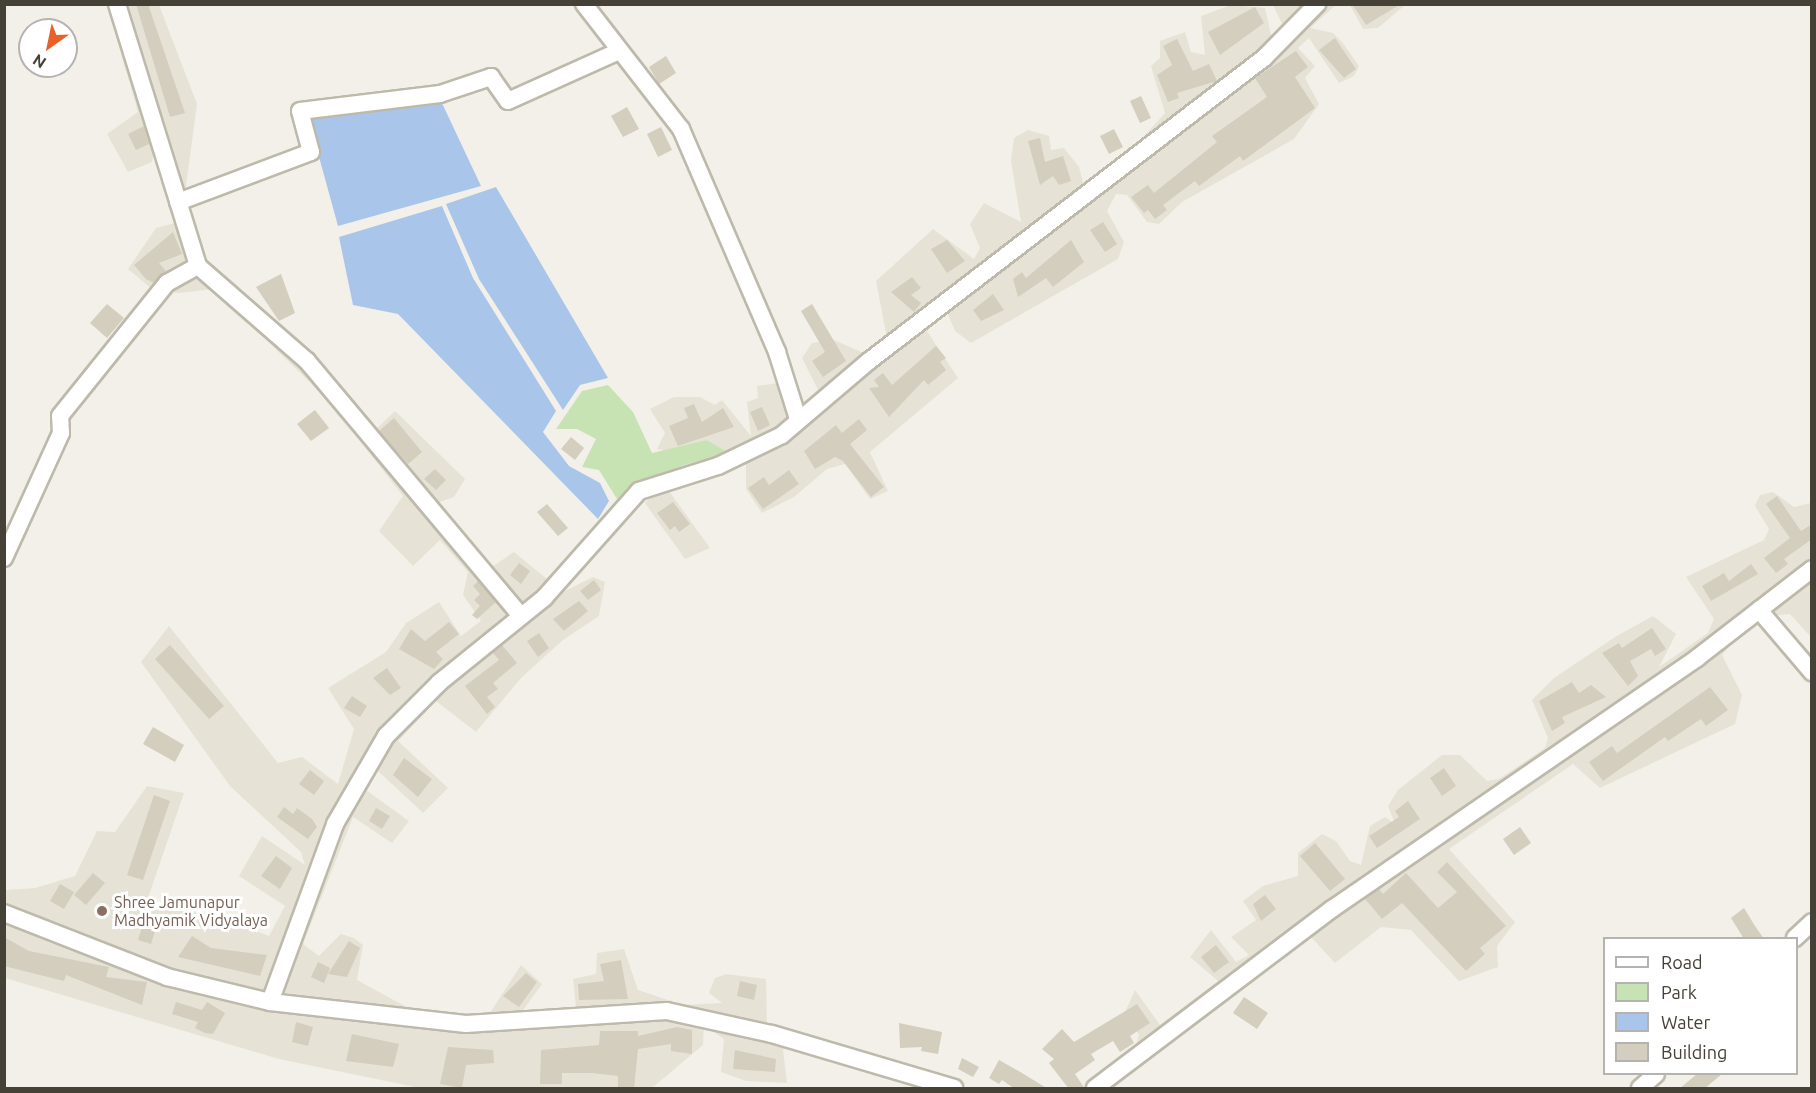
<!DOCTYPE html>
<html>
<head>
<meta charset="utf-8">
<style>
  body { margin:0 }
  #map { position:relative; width:1816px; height:1093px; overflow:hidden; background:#f2f0e8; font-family:Ubuntu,sans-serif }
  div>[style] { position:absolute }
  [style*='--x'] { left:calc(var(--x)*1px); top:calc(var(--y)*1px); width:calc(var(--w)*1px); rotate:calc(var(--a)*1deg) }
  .residential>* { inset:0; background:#e6e3d6 }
  .green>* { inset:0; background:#c7e3b4 }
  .water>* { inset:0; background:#a9c6ea }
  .building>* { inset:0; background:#d3cebe }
  .roads { filter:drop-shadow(2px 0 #bdb9ab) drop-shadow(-2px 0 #bdb9ab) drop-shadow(0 2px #bdb9ab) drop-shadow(0 -2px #bdb9ab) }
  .minor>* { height:16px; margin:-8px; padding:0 8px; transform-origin:8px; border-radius:8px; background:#fff }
  .dots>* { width:16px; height:16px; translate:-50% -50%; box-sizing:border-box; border:3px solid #fff; border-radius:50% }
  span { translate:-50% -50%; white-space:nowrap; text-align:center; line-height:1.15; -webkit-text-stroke:6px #fff; paint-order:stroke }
  .education-label { font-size:16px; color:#785e54 }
  .left { translate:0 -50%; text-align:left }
  .frame { position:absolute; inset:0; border:6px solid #454137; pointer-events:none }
  .legend { position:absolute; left:1603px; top:937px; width:195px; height:138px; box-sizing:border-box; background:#fff; border:2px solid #b5b3af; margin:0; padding:8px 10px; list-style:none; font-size:18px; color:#454137 }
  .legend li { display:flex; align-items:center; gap:12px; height:30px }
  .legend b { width:30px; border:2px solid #b5b3af }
  .north { position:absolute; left:18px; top:18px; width:60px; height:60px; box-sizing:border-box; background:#fff; border:2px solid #b5b3af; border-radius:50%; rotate:213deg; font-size:16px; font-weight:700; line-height:24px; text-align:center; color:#454137 }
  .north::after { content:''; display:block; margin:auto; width:21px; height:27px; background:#e76129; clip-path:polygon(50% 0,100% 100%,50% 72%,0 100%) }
</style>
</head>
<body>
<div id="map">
  <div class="residential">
    <i style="clip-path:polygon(107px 5px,159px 5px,197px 104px,183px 208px,202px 264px,375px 430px,395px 411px,465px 479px,454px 497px,437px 503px,492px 567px,514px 552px,563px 592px,593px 577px,605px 582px,599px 616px,563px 640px,522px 677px,476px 732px,436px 701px,398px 741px,448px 788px,423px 813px,377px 770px,363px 788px,409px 821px,392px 843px,353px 817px,303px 944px,319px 956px,341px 934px,354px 938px,363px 945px,357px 980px,412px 1010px,484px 1022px,521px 965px,542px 984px,516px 1020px,576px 1007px,573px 979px,596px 974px,597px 953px,624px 949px,638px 990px,683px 1005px,722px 1003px,709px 993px,715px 978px,726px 974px,766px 979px,767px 1023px,820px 1037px,783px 1049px,787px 1083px,746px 1081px,721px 1072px,724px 1039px,704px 1025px,703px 1045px,652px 1088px,420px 1088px,279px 1059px,5px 978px,5px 890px,35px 888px,75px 876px,97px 831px,115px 832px,147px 786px,184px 793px,148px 898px,152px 906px,215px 915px,269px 936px,285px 906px,239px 876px,262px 836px,305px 865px,301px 852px,230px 786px,141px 662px,169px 626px,278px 763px,302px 757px,338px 784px,354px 729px,328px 688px,386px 652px,406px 623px,439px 602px,461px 636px,481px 621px,463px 595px,468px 572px,440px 540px,413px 566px,379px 531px,403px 496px,329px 401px,214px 289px,178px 293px,152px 289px,128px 269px,156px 228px,175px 223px,154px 150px,152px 162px,128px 172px,107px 134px,138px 112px)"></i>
    <i style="clip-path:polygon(1231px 5px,1265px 8px,1272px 39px,1285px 30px,1273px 5px,1336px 5px,1310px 28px,1333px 33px,1342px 42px,1359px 66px,1354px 76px,1339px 83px,1309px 38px,1298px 48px,1315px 66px,1305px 78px,1319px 104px,1294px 139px,1182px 202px,1159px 224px,1147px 222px,1127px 195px,1116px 194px,1107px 211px,1124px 242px,1118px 259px,971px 343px,955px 331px,947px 312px,927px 331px,958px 378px,870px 452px,888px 491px,870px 499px,845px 464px,827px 469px,794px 497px,762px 513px,746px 489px,746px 465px,739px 457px,688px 476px,669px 491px,710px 548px,685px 559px,645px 503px,684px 465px,729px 453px,707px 440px,673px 452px,657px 449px,665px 433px,650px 409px,674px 397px,700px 397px,715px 405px,722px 400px,751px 436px,747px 402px,758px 398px,757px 386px,779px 383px,806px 407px,818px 390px,802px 358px,812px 343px,834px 340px,866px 354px,887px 338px,876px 281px,933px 229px,974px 259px,980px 248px,970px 224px,984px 203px,1021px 222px,1011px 161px,1014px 138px,1028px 130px,1049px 136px,1051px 150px,1064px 148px,1079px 167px,1084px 186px,1112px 172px,1165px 113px,1151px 66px,1160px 58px,1160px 41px,1185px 32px,1191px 52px,1205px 55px,1201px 16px)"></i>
    <i style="clip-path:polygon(1350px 5px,1405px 5px,1378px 28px,1363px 29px)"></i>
    <i style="clip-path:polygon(1773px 492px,1794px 507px,1811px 503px,1811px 637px,1790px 614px,1754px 618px,1722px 655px,1742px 695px,1735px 724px,1600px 788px,1573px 764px,1449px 849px,1515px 922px,1497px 946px,1498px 967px,1459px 981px,1411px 930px,1381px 927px,1335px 963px,1309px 935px,1127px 1075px,1139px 1035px,1126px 1010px,1135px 990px,1160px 1025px,1218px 981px,1190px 957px,1211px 930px,1236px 962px,1249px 955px,1231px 937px,1256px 920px,1243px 901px,1263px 886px,1298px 876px,1298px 853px,1322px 834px,1336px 841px,1350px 861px,1361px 865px,1370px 826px,1385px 817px,1395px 824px,1388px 806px,1398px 790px,1442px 755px,1460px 755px,1487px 781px,1499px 779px,1545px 748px,1548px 738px,1532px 700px,1554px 678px,1615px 637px,1653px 616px,1676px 634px,1659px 667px,1708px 633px,1714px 619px,1686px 577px,1764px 540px,1769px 529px,1755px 506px,1760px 495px)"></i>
  </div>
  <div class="green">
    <i style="clip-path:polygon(608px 385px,633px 412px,652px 453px,707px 440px,729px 453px,684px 465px,617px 499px,599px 470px,582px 467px,596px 439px,577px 429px,556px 429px,582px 391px)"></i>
  </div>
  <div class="water">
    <i style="clip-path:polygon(441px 101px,481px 186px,338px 226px,308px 117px)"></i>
    <i style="clip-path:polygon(496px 187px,608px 378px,580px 385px,563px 410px,479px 279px,446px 204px)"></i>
    <i style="clip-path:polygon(442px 206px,473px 278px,556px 411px,543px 432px,569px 466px,600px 483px,609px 501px,598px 519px,398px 314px,353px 305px,339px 237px)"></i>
  </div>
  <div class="building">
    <i style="clip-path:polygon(136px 4px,148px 4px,185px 113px,170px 117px)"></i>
    <i style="clip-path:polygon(1352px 4px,1401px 4px,1366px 25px)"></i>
    <i style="clip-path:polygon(1255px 7px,1264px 23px,1220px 55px,1208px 32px)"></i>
    <i style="clip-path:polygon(1335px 38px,1356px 69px,1344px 78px,1319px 50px)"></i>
    <i style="clip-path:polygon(1177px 39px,1193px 71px,1209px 64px,1217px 81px,1177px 93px,1179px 98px,1168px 102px,1157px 75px,1172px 65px,1163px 46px)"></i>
    <i style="clip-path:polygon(1296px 51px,1308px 67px,1295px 77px,1315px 108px,1243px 161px,1240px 156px,1199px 186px,1195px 181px,1163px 205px,1167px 210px,1155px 219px,1148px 210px,1144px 213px,1131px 197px,1148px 185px,1154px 193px,1217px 142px,1212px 136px,1267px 97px,1255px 78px)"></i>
    <i style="clip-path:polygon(666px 56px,676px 73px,659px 84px,649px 67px)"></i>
    <i style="clip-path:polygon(1141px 96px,1151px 118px,1140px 123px,1130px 101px)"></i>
    <i style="clip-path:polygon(627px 107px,639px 129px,623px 137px,611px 116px)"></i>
    <i style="clip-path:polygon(144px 126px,149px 144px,136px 150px,128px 134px)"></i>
    <i style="clip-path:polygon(661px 127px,672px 150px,658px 157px,647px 134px)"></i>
    <i style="clip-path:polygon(1114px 129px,1123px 147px,1109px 154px,1100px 136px)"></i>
    <i style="clip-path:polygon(1040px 138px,1045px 162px,1063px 156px,1071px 181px,1059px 185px,1053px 176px,1040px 185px,1028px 141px)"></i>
    <i style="clip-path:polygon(1103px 222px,1117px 244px,1105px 252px,1090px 230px)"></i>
    <i style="clip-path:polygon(173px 232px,182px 254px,159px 263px,166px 271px,154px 283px,146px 279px,134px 265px)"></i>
    <i style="clip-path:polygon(947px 240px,965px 261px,947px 273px,931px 249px)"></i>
    <i style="clip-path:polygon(1071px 240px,1084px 262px,1053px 287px,1046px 278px,1018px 297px,1013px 279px,1022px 272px,1026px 278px)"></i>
    <i style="clip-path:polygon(281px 274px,295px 313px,279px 321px,256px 287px)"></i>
    <i style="clip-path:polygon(912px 277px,921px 288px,911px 295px,921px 303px,914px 312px,891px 292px)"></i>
    <i style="clip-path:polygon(993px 294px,1004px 310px,981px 321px,973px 310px)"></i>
    <i style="clip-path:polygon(107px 304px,124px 318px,107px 338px,90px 323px)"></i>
    <i style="clip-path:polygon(812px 304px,846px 361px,823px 377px,812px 361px,825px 352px,801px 311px)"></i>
    <i style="clip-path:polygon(936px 346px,946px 358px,940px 362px,946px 370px,928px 385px,924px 380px,889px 417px,869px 388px,879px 387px,874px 380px,883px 373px,892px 385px)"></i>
    <i style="clip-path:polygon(694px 404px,702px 422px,723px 408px,734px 427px,678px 446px,669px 426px,688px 418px,684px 408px)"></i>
    <i style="clip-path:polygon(762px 407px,770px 425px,758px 431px,750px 412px)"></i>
    <i style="clip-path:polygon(315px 410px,329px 428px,311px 441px,297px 424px)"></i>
    <i style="clip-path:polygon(394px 418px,422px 452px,408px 464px,379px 431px)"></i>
    <i style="clip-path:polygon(859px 419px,867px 430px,850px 444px,884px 487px,871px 497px,843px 461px,835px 457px,815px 469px,804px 451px,836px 425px,842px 433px)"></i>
    <i style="clip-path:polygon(571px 437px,584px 448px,575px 460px,561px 449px)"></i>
    <i style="clip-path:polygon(435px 469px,446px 480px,436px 490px,424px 479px)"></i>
    <i style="clip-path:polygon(789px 470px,799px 484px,763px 509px,748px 488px,764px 477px,769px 485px)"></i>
    <i style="clip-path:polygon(1777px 496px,1801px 531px,1812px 524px,1812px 539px,1784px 559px,1788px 564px,1776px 573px,1764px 558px,1790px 538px,1766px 504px)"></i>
    <i style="clip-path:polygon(673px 502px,690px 524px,679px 532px,675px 526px,670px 530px,657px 513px)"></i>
    <i style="clip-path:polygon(547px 504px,568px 528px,558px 536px,537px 512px)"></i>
    <i style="clip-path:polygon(519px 563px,530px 571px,521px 584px,510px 575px)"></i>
    <i style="clip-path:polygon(1751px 564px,1758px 574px,1711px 601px,1702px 586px,1724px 573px,1729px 581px)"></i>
    <i style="clip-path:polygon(594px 580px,601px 590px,588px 600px,580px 591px)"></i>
    <i style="clip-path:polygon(478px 581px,496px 602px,477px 619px,472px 615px,480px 606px,474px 600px,480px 594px,473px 586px)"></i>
    <i style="clip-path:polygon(579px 601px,588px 611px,564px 631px,553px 619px)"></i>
    <i style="clip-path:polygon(449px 622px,459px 634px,436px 652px,443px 659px,434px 669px,399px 649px,411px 629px,425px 641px)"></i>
    <i style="clip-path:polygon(1652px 628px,1666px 649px,1655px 656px,1651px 649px,1630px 661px,1638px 676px,1628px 686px,1602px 653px,1619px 643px,1622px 648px)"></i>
    <i style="clip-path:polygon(539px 633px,549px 648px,538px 657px,527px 641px)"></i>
    <i style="clip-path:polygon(170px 645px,224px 706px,209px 719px,155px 659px)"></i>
    <i style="clip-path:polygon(502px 645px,517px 663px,493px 683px,498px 689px,487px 697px,495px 707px,487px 714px,465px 686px,499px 660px,493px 653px)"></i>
    <i style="clip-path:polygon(387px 668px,401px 688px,390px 695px,373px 678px)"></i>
    <i style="clip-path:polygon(1572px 682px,1579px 693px,1591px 685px,1606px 697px,1562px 717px,1565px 723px,1552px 731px,1539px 701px)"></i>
    <i style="clip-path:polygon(1710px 687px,1728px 710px,1706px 726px,1701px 719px,1668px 741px,1665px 737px,1603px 781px,1589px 762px,1612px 746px,1617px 753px)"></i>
    <i style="clip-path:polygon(352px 696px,367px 706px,360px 717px,344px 708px)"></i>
    <i style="clip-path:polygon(153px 727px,184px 745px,175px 762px,143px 744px)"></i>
    <i style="clip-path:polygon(404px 758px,432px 779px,418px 797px,393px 775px)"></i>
    <i style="clip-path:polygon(1444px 768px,1456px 786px,1442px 796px,1430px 778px)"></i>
    <i style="clip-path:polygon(310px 770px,324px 781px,314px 795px,299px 784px)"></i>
    <i style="clip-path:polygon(154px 795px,170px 801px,143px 880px,127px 875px)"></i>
    <i style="clip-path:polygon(1408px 801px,1420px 819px,1377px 848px,1369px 836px,1399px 817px,1395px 811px)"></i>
    <i style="clip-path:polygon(284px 807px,293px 814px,297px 808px,312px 819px,317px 827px,308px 839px,277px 817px)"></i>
    <i style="clip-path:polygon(376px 808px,390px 816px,382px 829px,369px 821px)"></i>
    <i style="clip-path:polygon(1520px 827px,1531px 843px,1514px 855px,1503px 839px)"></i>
    <i style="clip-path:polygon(1315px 843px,1345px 879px,1330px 891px,1300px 856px)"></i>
    <i style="clip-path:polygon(276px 856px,292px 868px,280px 889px,261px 876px)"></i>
    <i style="clip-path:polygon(1447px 862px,1506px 926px,1480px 948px,1485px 954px,1466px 971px,1402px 903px,1382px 919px,1365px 899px,1379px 889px,1383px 894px,1406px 873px,1438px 908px,1457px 892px,1437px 872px)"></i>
    <i style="clip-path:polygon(93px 873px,105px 883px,86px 905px,74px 895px)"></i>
    <i style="clip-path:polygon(60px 884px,74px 892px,64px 909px,50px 901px)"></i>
    <i style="clip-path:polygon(1265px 895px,1276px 909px,1261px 921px,1253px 904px)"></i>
    <i style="clip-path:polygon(1744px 908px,1755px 926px,1764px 939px,1744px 939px,1731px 918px)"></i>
    <i style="clip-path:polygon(143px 924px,156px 928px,151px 944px,138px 940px)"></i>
    <i style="clip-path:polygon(192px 936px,211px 948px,267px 955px,260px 976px,178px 957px)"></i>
    <i style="clip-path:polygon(4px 937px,29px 951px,109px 967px,106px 977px,147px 982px,142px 1005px,66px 975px,64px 981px,4px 966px)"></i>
    <i style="clip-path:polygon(349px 941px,360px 948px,347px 977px,328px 974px)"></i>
    <i style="clip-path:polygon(1216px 945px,1229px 962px,1214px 973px,1201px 957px)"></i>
    <i style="clip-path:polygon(621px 960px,628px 999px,579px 1000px,578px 984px,604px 981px,600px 964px)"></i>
    <i style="clip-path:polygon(318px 962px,330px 968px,324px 983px,311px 977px)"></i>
    <i style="clip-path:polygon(526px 973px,537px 982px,519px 1007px,503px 996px)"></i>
    <i style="clip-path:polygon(740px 981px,757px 985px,754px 1000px,737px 996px)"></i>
    <i style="clip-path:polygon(1244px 997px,1268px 1013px,1257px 1029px,1233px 1013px)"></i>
    <i style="clip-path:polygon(176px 1002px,202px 1010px,207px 1002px,225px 1013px,213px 1034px,205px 1033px,195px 1028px,198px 1022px,172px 1014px)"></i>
    <i style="clip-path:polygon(1137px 1004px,1150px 1023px,1130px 1036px,1134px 1043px,1120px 1052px,1113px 1041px,1091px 1054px,1095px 1060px,1075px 1074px,1085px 1089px,1069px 1089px,1049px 1063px,1054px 1059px,1042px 1049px,1062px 1029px,1074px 1042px)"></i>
    <i style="clip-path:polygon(296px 1022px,313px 1027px,308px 1046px,292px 1042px)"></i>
    <i style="clip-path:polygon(899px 1023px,942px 1032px,938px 1054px,921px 1051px,922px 1047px,900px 1048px)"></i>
    <i style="clip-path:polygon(677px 1027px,692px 1030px,692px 1054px,671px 1051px,671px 1044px,638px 1049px,634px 1089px,618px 1089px,618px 1076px,592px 1073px,562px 1073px,562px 1084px,540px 1084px,541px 1050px,599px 1045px,600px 1031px,638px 1031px,638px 1036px)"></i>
    <i style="clip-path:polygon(352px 1034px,399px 1044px,393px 1067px,346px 1061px)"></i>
    <i style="clip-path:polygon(448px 1047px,493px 1050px,494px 1063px,466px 1065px,462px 1088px,440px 1084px)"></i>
    <i style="clip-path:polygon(735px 1050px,776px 1059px,775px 1072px,733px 1069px)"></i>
    <i style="clip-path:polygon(962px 1058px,979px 1067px,973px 1077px,958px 1069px)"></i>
    <i style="clip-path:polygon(999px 1060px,1022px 1073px,1048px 1089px,1015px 1089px,1002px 1080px,999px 1084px,989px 1078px)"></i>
    <i style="clip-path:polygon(1697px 1074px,1722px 1074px,1704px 1089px,1679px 1089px)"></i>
  </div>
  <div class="roads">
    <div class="minor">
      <i style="--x:117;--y:4;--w:274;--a:72.8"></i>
      <i style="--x:198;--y:266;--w:145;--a:41.1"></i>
      <i style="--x:307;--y:361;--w:333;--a:50"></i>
      <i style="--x:584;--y:4;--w:158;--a:52.2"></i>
      <i style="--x:681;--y:129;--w:243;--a:66.7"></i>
      <i style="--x:777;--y:352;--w:70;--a:72.6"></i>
      <i style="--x:178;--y:202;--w:142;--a:-20.6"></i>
      <i style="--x:311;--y:152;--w:42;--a:-105"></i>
      <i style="--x:300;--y:111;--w:141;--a:-6.9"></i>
      <i style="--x:440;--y:94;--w:54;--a:-18.4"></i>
      <i style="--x:491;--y:77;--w:29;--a:55"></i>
      <i style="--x:508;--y:101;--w:120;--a:-24.2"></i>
      <i style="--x:4;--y:558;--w:137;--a:-65.5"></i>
      <i style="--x:61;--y:433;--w:17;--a:-93"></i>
      <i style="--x:60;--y:416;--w:171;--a:-51.2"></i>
      <i style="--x:167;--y:283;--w:35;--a:-29"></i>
      <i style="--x:1759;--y:610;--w:82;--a:49.5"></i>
      <i style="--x:4;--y:913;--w:175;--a:21.4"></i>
      <i style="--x:167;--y:977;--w:106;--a:13.6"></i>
      <i style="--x:270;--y:1002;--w:197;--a:6.4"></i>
      <i style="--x:466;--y:1024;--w:201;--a:-3.7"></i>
      <i style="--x:667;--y:1011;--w:107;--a:12.4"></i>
      <i style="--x:772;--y:1034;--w:190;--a:16.5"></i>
      <i style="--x:1795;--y:938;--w:23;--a:-43"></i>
      <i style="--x:270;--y:1002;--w:189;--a:-69.9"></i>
      <i style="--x:335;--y:824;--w:102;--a:-59.9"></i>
      <i style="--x:386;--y:736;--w:76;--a:-45"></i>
      <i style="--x:440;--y:682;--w:134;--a:-38.9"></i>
      <i style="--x:544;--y:598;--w:143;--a:-48.4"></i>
      <i style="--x:639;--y:491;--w:83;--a:-17.6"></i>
      <i style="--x:718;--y:466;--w:71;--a:-25.8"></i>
      <i style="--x:782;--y:435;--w:114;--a:-40.4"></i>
      <i style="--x:869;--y:361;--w:498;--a:-37.5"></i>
      <i style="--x:1264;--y:58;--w:76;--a:-45.5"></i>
      <i style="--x:1095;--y:1088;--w:297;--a:-37.1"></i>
      <i style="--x:1332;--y:909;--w:443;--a:-34.5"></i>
      <i style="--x:1697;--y:658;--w:145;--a:-37.7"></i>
      <i style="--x:1640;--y:1088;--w:21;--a:-41"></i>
    </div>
  </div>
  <div class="dots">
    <i style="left:102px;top:911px;background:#8d6e63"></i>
  </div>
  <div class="education-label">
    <span class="left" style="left:114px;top:911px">Shree Jamunapur<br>Madhyamik Vidyalaya</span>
  </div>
  <div class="frame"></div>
  <ul class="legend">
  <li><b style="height:8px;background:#fff"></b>Road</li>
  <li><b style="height:16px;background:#c7e3b4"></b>Park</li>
  <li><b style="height:16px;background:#a9c6ea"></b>Water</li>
  <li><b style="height:16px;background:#d3cebe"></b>Building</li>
  </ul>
  <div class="north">N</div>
</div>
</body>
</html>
